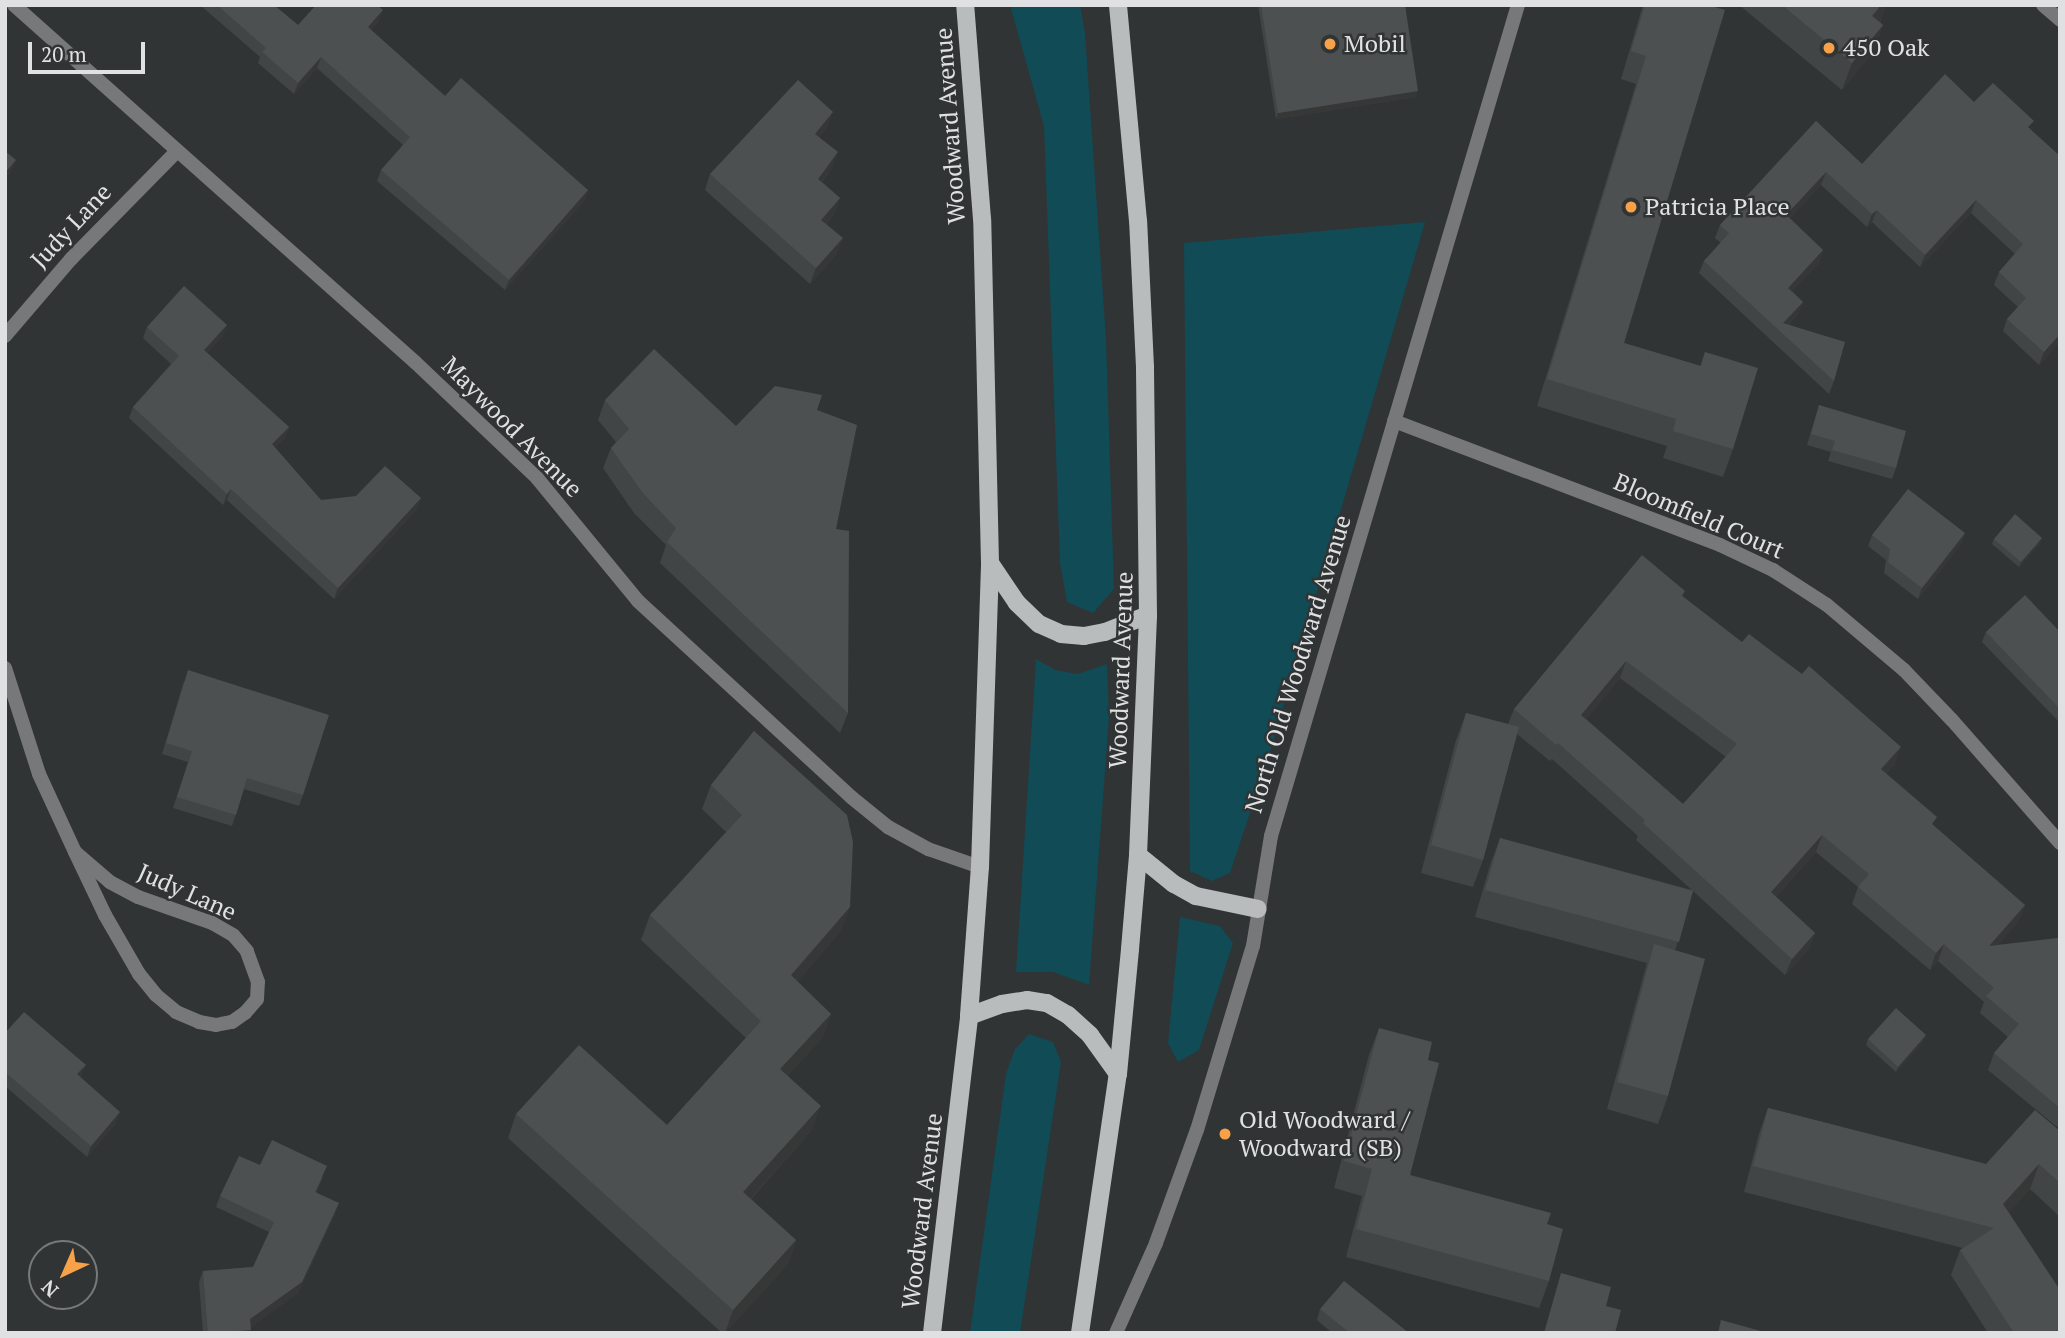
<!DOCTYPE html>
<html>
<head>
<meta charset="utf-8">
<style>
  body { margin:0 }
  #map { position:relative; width:2065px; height:1338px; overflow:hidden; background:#313435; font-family:"PT Serif",serif }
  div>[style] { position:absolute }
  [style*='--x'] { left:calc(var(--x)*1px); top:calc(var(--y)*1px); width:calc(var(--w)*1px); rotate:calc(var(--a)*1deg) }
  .green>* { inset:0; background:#104b56 }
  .minor>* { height:14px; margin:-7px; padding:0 7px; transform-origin:7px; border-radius:7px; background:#777879 }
  .tertiary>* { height:14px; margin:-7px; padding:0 7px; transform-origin:7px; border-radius:7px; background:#777879 }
  .primary>* { height:18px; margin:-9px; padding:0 9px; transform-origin:9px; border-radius:9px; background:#b9bcbd }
  .wall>* { inset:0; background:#424545 }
  .shaded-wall>* { inset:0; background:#363838 }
  .building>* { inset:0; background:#4d5050 }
  .dots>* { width:19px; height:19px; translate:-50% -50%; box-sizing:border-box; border:4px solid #313435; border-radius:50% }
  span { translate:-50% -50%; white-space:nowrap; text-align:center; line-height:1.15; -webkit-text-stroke:5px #313435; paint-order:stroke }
  .poi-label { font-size:24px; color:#e0e1e2 }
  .left { translate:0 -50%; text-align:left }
  .street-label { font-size:24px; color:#e0e1e2 }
  .frame { position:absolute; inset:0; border:7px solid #e0e1e2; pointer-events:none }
  .north { position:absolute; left:28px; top:1240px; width:70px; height:70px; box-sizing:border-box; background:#313435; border:2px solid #77797a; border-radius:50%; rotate:224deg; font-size:19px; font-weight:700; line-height:28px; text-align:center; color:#e0e1e2 }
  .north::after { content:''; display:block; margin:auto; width:24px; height:32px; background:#f7a149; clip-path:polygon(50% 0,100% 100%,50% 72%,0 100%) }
  .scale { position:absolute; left:28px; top:42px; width:117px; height:32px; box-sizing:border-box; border:4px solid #e0e1e2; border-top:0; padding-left:9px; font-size:21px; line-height:24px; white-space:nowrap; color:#e0e1e2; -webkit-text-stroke:5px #313435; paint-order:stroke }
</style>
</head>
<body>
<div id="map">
  <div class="green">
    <i style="clip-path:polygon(1010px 5px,1080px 5px,1085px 33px,1106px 339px,1114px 589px,1093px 613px,1067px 602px,1060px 563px,1044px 126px)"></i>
    <i style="clip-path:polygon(1425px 222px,1268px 759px,1230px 873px,1212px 881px,1190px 871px,1184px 243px)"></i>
    <i style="clip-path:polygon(1036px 659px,1055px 670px,1078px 674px,1107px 664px,1109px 718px,1089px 985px,1053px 972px,1016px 972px)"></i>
    <i style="clip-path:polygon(1180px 917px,1220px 926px,1233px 943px,1199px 1050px,1178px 1062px,1168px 1043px)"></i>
    <i style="clip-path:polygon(1029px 1034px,1053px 1042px,1061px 1062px,1020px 1333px,970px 1333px,1006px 1074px,1015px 1049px)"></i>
  </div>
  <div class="minor">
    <i style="--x:14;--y:5;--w:538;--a:41.69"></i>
    <i style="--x:416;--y:363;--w:167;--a:43.5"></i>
    <i style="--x:537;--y:478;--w:159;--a:50.6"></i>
    <i style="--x:638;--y:601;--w:289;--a:42.6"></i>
    <i style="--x:851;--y:797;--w:48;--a:39"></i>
    <i style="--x:888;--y:827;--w:46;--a:28.8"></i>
    <i style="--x:928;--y:849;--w:55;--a:19.1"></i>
    <i style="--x:5;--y:336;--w:101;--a:-49.4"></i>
    <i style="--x:71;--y:259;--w:150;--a:-45.5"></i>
    <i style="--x:1394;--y:421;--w:349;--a:20.8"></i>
    <i style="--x:1720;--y:545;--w:59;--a:25.3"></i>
    <i style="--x:1773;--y:570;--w:64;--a:32.9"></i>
    <i style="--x:1827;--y:605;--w:101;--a:40.2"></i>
    <i style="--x:1904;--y:670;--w:69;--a:46.2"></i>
    <i style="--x:1952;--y:720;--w:164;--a:48.7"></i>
    <i style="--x:5;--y:668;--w:111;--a:72.2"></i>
    <i style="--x:39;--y:774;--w:86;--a:65.2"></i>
    <i style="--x:75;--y:852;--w:70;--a:64.5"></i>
    <i style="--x:105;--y:915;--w:68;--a:60"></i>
    <i style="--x:139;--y:974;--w:27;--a:51"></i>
    <i style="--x:156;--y:995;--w:26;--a:40"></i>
    <i style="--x:176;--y:1012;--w:25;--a:23"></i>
    <i style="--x:199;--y:1022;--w:17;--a:10"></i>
    <i style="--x:216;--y:1025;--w:16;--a:-11"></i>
    <i style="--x:232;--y:1022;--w:16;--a:-35"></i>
    <i style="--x:245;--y:1013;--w:18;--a:-49"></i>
    <i style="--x:257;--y:999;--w:17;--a:-87"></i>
    <i style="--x:258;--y:982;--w:33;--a:-110"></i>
    <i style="--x:247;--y:951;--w:21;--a:-131"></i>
    <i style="--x:233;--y:935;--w:24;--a:-150"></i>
    <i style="--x:212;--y:923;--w:78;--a:-160.6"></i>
    <i style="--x:138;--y:897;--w:32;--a:-152"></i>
    <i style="--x:110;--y:882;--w:46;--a:-139.4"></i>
  </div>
  <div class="tertiary">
    <i style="--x:2043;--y:5;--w:23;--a:41"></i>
    <i style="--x:1116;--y:1333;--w:98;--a:-66"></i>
    <i style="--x:1156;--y:1243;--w:120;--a:-70.1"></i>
    <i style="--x:1197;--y:1130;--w:192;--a:-73.1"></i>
    <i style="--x:1253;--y:946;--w:111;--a:-80.7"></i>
    <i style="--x:1271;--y:836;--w:867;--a:-73.45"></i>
  </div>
  <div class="primary">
    <i style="--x:990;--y:563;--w:48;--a:56"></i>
    <i style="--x:1017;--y:603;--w:30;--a:44"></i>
    <i style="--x:1039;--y:624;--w:24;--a:24"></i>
    <i style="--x:1061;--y:634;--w:23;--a:5"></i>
    <i style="--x:1084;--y:636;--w:21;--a:-11"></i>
    <i style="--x:1105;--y:632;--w:46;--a:-21.6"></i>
    <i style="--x:1138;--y:855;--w:46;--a:38.9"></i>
    <i style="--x:1174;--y:884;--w:25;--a:29"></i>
    <i style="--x:1196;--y:896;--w:63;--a:11.8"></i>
    <i style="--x:969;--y:1016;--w:35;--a:-20"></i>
    <i style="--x:1002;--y:1004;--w:25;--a:-9"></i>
    <i style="--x:1027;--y:1000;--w:20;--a:9"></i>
    <i style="--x:1047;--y:1003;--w:24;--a:30"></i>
    <i style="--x:1068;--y:1015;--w:30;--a:42"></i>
    <i style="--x:1090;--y:1035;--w:48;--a:54.3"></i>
    <i style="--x:932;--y:1333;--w:319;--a:-83.3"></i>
    <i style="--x:969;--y:1016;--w:149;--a:-85.8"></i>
    <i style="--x:980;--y:867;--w:304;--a:-88.1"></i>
    <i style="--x:990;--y:563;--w:344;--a:-91.3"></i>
    <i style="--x:982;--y:219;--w:215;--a:-94.5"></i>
    <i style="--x:1080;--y:1333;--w:262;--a:-81.7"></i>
    <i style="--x:1118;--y:1074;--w:126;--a:-84.5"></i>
    <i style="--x:1130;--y:949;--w:94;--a:-85.1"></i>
    <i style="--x:1138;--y:855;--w:240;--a:-87.6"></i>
    <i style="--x:1148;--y:615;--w:248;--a:-90.7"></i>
    <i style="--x:1145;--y:367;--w:146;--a:-92.7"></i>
    <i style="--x:1138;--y:221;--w:217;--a:-95.3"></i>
  </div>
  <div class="wall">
    <i style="clip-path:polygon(200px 5px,274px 5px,298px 25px,379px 21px,371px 30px,445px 96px,588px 190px,584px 201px,505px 290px,377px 181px,381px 170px,403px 145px,317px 68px,294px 94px,258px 63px,260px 57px)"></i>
    <i style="clip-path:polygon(1258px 5px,1405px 5px,1416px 97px,1276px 119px)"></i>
    <i style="clip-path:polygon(1643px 5px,1708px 5px,1624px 343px,1700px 366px,1705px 352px,1733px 449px,1723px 477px,1663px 458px,1667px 446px,1537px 406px,1636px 84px,1621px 79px)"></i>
    <i style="clip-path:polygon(1739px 5px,1886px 5px,1880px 22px,1883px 25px,1873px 52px,1842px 90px)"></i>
    <i style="clip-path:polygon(1974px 102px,2031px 129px,2060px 342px,2039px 365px,2003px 331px,2007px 319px,2018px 307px,1994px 285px,1999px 272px,2015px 254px,1971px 213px,1920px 267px,1872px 222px,1867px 227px,1821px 185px,1790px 218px,1823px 250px,1819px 263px,1792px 291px,1803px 302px,1798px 314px,1789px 324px,1834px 381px,1829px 394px,1699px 273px,1704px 261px,1721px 243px,1715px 238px,1720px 225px,1816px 121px,1862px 164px)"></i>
    <i style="clip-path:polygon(827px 128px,819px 137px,832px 168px,822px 182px,840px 198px,834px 214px,826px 224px,837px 254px,810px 284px,705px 190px,710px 174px)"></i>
    <i style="clip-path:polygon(147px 327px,223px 336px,207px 353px,289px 427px,285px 438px,275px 448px,321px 500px,421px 498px,417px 509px,334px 599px,227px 500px,223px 505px,129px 418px,133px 407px,171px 364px,143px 338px)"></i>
    <i style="clip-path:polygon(605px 400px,736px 426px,817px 410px,836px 529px,848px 713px,840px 733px,660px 563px,666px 545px,634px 513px,603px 468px,611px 448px,616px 442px,598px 420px)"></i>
    <i style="clip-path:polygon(1819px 405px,1896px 468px,1892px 479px,1828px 461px,1831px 452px,1807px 445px)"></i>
    <i style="clip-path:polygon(1965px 533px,1961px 544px,1918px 599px,1884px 573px,1886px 560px,1868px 546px,1872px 535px)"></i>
    <i style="clip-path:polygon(1994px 539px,2040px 544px,2019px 567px,1992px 544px)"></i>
    <i style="clip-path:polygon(evenodd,1685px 591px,1682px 597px,1895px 764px,1886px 774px,1934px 826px,2025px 905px,2018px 922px,1998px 945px,2060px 939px,2060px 1123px,2057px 1127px,1988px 1070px,1994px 1053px,2008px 1037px,1980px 1013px,1984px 1002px,1938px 961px,1930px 970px,1852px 904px,1858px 887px,1816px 852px,1776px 897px,1815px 933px,1809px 949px,1785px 975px,1693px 891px,1675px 951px,1668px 1096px,1658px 1124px,1607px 1109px,1647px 963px,1475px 917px,1490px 865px,1500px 838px,1692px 890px,1636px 840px,1638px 836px,1552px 759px,1550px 761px,1517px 734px,1483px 860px,1473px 887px,1421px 873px,1456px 740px,1466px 713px,1508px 724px,1514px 709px,1685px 591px,1620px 678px,1726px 757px,1683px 804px,1586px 719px,1620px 678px)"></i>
    <i style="clip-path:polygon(1986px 632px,2060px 632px,2060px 723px,1982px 642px)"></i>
    <i style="clip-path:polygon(184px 681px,303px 795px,299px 806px,244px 789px,232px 826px,173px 808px,188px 762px,162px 754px)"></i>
    <i style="clip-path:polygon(754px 731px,841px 931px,797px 982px,831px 1014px,822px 1038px,788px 1075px,812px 1130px,751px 1199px,796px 1240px,788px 1264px,725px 1333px,722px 1333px,508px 1138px,516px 1114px,667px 1125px,746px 1038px,641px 940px,650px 915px,726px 832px,702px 809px,711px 785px)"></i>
    <i style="clip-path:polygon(1379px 1028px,1428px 1060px,1410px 1175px,1547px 1224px,1549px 1281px,1539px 1308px,1346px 1257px,1362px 1196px,1334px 1188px,1369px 1055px)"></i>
    <i style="clip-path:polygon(5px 1033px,82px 1075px,80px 1077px,116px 1123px,87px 1157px,5px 1086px)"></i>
    <i style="clip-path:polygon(1868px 1039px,1924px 1041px,1896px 1072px,1866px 1045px)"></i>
    <i style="clip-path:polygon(1768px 1108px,1986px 1164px,2060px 1131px,2060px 1217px,2030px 1189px,2009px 1212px,2060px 1333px,1988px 1333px,1951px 1275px,1960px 1250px,1963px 1248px,1744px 1192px,1759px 1134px)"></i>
    <i style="clip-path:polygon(260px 1165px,323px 1177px,316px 1192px,335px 1214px,298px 1293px,251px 1327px,250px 1333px,203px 1333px,199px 1282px,203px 1271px,253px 1267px,269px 1232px,216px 1207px,220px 1196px)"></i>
    <i style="clip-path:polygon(1320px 1309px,1409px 1333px,1332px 1333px,1317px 1320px)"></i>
  </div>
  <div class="shaded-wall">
    <i style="clip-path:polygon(1881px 5px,1886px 5px,1880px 22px,1872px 16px)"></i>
    <i style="clip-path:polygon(383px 10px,379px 21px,364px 38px,368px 27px)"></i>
    <i style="clip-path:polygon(1883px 25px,1873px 52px,1842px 90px,1852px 63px)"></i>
    <i style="clip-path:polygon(321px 57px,317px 68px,294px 94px,298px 83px)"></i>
    <i style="clip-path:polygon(1418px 91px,1416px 97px,1276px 119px,1278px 113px)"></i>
    <i style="clip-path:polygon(833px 112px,827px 128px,809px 149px,815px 134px)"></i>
    <i style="clip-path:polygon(838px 152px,832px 168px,812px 194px,818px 179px)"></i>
    <i style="clip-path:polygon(16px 160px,12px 171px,5px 179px,5px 173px)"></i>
    <i style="clip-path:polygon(1826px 172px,1821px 185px,1781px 228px,1786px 215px)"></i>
    <i style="clip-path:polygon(588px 190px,584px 201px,505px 290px,509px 280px)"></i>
    <i style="clip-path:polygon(840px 198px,834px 214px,815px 236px,821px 220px)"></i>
    <i style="clip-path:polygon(1976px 200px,1971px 213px,1920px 267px,1925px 255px)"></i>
    <i style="clip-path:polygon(1877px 210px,1872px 222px,1867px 227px,1872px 214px)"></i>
    <i style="clip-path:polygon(843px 238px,837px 254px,810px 284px,816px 268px)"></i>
    <i style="clip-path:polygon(1823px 250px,1819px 263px,1783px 301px,1788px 288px)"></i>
    <i style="clip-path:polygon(1803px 302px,1798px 314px,1781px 332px,1783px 323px)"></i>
    <i style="clip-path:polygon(227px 325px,223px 336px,200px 361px,204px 350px)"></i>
    <i style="clip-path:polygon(2060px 334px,2060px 342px,2039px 365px,2044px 352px)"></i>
    <i style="clip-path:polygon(289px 427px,285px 438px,269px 455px,272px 444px)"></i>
    <i style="clip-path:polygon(231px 489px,227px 500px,223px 505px,227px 494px)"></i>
    <i style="clip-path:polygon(421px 498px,417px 509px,334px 599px,338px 588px)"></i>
    <i style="clip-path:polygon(1965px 533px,1961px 544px,1918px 599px,1922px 588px)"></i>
    <i style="clip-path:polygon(2042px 538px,2040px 544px,2019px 567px,2021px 562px)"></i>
    <i style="clip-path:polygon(1626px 661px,1620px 678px,1575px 732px,1581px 715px)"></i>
    <i style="clip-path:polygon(1901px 747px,1895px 764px,1875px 786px,1881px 769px)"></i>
    <i style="clip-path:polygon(1822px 835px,1816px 852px,1765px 909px,1771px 892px)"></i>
    <i style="clip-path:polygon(2025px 905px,2018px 922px,1983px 963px,1989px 946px)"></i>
    <i style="clip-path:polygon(850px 907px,841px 931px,782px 1000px,791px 975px)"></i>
    <i style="clip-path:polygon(1815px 933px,1809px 949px,1785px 975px,1792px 959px)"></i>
    <i style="clip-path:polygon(1944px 944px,1938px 961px,1930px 970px,1936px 953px)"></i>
    <i style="clip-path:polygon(831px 1014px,822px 1038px,771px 1093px,780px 1069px)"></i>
    <i style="clip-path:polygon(1926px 1035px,1924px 1041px,1896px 1072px,1898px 1067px)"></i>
    <i style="clip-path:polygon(86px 1065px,82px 1075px,73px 1085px,77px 1074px)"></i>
    <i style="clip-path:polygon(821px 1106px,812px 1130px,734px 1217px,743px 1192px)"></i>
    <i style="clip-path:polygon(120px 1112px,116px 1123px,87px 1157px,91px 1146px)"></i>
    <i style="clip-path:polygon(2039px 1164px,2030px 1189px,1994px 1229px,2003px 1204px)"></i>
    <i style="clip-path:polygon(339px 1203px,335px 1214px,298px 1293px,247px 1330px,250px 1319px)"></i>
    <i style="clip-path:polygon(796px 1240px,788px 1264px,725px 1333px,733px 1310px)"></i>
    <i style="clip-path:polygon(251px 1330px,250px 1333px,209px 1333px)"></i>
  </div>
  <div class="building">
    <i style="clip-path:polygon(217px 5px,274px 5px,298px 25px,316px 5px,377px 5px,383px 10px,368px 27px,445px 96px,461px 78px,588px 190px,509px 280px,381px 170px,410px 137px,321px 57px,298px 83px,262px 52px,266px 48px)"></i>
    <i style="clip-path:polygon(1261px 5px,1405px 5px,1418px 91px,1278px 113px)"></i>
    <i style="clip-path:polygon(1645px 5px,1708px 5px,1725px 10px,1624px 343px,1701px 366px,1705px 352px,1758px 368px,1733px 449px,1673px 431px,1676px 419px,1547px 379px,1646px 56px,1631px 51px)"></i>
    <i style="clip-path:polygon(1782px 5px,1881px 5px,1872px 16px,1883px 25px,1852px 63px)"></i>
    <i style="clip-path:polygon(1945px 74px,1974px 102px,1993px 83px,2034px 121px,2028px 127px,2060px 156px,2060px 334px,2044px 352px,2007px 319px,2026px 298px,1999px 272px,2023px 244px,1976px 200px,1925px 255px,1877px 210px,1872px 214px,1826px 172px,1786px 215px,1823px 250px,1788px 288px,1803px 302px,1783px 323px,1845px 342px,1834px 381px,1704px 261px,1729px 233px,1720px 225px,1816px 121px,1862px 164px)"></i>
    <i style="clip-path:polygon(798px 80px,833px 112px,815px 134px,838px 152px,818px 179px,840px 198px,821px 220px,843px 238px,816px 268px,710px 174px)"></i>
    <i style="clip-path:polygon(5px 151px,16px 160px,5px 173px)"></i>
    <i style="clip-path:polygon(184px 286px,227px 325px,204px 350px,289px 427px,272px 444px,321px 500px,356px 496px,385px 466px,421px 498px,338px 588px,231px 489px,227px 494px,133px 407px,179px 356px,147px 327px)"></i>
    <i style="clip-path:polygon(654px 349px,736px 426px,775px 386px,822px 395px,817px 410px,857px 425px,836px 529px,849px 531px,848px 713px,667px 542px,676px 528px,642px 492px,611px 448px,629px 429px,605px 400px)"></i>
    <i style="clip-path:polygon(1819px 405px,1906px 431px,1896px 468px,1832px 450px,1835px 441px,1811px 434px)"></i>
    <i style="clip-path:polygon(1908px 489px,1965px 533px,1922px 588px,1888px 562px,1890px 549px,1872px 535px)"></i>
    <i style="clip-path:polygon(2015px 514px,2042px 538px,2021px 562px,1994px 539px)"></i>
    <i style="clip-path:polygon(evenodd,1642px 555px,1685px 591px,1681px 595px,1742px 642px,1749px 634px,1802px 674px,1809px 666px,1901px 747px,1881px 769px,1937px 817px,1932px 824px,2025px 905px,1989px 946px,2058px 938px,2060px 939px,2060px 1108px,1994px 1053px,2019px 1024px,1986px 996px,1994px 988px,1944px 944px,1936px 953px,1858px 887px,1869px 874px,1822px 835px,1771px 892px,1815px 933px,1792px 959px,1643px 823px,1645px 820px,1558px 743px,1556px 745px,1514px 709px,1642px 555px,1626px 661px,1737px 744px,1683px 804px,1581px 715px,1626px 661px)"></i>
    <i style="clip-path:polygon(2025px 595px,2060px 632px,2060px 709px,1986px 632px)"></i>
    <i style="clip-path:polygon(188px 670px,329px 715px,303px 795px,247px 778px,236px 815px,177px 797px,192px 751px,166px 743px)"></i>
    <i style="clip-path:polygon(1466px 713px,1519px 727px,1483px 860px,1431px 845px)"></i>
    <i style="clip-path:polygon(754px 731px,847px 815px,853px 842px,850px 907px,791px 975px,831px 1014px,780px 1069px,821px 1106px,743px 1192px,796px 1240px,733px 1310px,516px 1114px,579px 1045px,667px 1125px,761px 1021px,650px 915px,742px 815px,711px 785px)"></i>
    <i style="clip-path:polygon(1500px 838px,1693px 891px,1679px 942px,1485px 890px)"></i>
    <i style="clip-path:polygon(1654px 944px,1705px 959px,1668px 1096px,1617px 1082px)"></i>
    <i style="clip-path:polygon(1896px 1008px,1926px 1035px,1898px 1067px,1868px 1039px)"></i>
    <i style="clip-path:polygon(24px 1012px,86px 1065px,77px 1074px,120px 1112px,91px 1146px,5px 1072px,5px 1033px)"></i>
    <i style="clip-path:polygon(1379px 1028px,1432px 1042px,1428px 1060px,1439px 1063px,1410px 1175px,1551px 1213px,1547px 1224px,1563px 1229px,1549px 1281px,1356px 1229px,1372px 1169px,1344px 1161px)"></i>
    <i style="clip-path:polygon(1768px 1108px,1986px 1164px,2035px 1110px,2060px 1131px,2060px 1183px,2039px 1164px,2003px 1204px,2060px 1290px,2060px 1333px,2014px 1333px,1960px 1250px,1994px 1228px,1753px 1166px)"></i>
    <i style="clip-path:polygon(272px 1140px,327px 1166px,315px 1192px,339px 1203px,302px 1282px,250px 1319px,251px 1330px,208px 1333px,203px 1271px,253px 1267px,274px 1222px,220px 1196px,239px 1156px,260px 1165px)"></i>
    <i style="clip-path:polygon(1561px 1273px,1611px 1287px,1606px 1306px,1621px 1310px,1615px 1333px,1544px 1333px)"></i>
    <i style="clip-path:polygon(1344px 1281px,1409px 1333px,1350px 1333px,1320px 1309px)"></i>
    <i style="clip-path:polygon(1721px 1320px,1768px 1333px,1718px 1333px)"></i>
  </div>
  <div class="dots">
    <i style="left:1330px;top:44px;background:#f7a149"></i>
    <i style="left:1829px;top:48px;background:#f7a149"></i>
    <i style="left:1631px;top:207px;background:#f7a149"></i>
    <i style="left:1225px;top:1134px;background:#f7a149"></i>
  </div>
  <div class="poi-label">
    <span class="left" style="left:1344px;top:44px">Mobil</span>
    <span class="left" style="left:1843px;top:48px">450 Oak</span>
    <span class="left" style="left:1645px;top:207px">Patricia Place</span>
    <span class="left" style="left:1239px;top:1134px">Old Woodward /<br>Woodward (SB)</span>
  </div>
  <div class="street-label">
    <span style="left:950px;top:126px;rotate:-94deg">Woodward Avenue</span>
    <span style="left:71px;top:226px;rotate:-47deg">Judy Lane</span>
    <span style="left:512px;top:427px;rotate:45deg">Maywood Avenue</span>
    <span style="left:1699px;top:516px;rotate:23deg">Bloomfield Court</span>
    <span style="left:1298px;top:664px;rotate:-73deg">North Old Woodward Avenue</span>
    <span style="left:1121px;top:670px;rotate:-88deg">Woodward Avenue</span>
    <span style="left:187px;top:892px;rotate:24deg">Judy Lane</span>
    <span style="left:922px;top:1211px;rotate:-83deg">Woodward Avenue</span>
  </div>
  <div class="frame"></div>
  <div class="north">N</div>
  <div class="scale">20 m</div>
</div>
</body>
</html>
